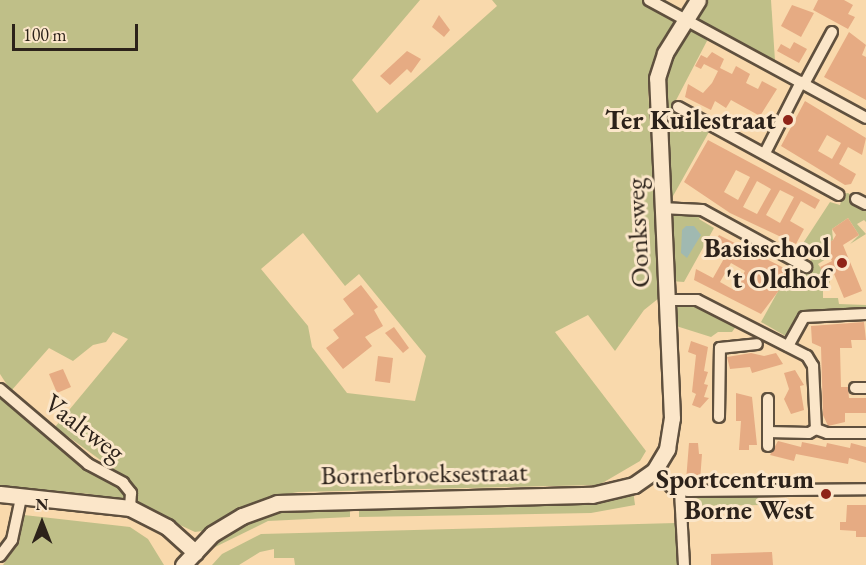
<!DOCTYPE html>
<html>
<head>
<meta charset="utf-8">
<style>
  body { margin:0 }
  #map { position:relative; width:866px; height:565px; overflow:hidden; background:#f9d9ac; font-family:"EB Garamond",serif }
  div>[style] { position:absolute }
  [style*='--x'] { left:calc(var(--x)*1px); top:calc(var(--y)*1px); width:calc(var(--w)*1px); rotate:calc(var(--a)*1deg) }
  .green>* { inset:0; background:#bfbf88 }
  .water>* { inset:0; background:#a0b9b1 }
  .building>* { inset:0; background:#e6ab83 }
  .roads { filter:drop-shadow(2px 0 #5f503e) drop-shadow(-2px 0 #5f503e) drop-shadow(0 2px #5f503e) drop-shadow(0 -2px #5f503e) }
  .minor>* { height:10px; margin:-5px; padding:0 5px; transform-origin:5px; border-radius:5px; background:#fbe6c9 }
  .secondary>* { height:15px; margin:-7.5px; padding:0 7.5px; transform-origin:7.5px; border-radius:7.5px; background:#fbe6c9 }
  .dots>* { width:16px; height:16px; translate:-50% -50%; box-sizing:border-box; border:3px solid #fbe6c9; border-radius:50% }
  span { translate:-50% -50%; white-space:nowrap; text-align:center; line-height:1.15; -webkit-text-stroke:6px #fbe6c9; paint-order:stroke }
  .poi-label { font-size:27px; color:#2c221a; font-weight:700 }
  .right { translate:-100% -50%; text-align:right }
  .street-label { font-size:27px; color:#2c221a }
  .north { position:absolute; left:12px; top:493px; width:60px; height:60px; -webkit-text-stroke:4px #fbe6c9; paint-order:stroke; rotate:0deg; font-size:16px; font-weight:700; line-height:24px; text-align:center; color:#2c221a }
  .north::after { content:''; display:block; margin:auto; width:21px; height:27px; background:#2c221a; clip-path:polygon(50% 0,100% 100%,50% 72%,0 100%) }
  .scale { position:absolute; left:12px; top:24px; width:126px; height:27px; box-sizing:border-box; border:3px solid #2c221a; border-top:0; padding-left:8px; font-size:18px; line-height:21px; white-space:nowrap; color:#2c221a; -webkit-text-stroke:4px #fbe6c9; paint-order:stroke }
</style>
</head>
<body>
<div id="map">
  <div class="green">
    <i style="clip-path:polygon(evenodd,0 0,420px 0,352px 80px,377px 113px,497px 6px,492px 0,644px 0,673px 17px,675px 25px,656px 58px,648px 85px,659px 298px,644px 310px,615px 351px,588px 315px,555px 332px,646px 451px,640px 461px,599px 485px,298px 492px,275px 496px,209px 530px,195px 532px,139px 506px,132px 483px,55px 427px,128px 339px,113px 332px,106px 342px,93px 345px,73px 361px,49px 348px,11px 391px,0 374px,0 0,303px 233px,345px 286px,359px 274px,426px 356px,415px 401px,347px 393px,312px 347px,308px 326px,261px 269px,303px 233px)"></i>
    <i style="clip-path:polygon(706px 0,771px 0,775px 61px,694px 18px)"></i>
    <i style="clip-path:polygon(689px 29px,708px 39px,672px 108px,710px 130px,668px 205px,663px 84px,670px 61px)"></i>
    <i style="clip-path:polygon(848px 193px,866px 206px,866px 222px,864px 220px,857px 224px,866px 234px,850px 244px,859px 235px,848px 218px,832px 229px,833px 240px,823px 246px,840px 250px,818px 264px,830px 282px,823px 290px,823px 298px,838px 298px,839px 304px,866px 305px,866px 309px,813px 311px,789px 338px,761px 322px,793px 264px,792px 272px,802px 277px,812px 258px,798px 251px,830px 202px,840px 205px,843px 194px)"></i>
    <i style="clip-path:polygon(675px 211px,702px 213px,699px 219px,714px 228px,684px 282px,670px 281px,667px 219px)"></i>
    <i style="clip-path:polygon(673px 302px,707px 306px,737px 325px,732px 332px,718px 332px,711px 337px,673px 325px)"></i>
    <i style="clip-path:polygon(0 394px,119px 483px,129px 493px,127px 502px,90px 494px,0 488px)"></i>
    <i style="clip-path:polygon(633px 490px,635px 505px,591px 513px,359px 517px,359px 506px)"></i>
    <i style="clip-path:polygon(694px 494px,719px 497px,755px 494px,760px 500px,770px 500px,770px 505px,688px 506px)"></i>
    <i style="clip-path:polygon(350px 506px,350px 517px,268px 521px,207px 551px,233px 528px,266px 513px,292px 507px)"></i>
    <i style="clip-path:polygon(24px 515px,130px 527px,148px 539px,164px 565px,3px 565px,19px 543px)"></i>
    <i style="clip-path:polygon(676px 523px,678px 565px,295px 565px,294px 558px,274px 558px,274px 549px,260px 552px,239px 565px,212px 565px,222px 554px,261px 534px)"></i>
  </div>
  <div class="water">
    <i style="clip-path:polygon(686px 226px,694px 226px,701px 235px,687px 258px,681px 253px,682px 230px)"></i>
  </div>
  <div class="building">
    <i style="clip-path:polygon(818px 0,844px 0,853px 5px,848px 14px,855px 17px,848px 29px,813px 10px)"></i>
    <i style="clip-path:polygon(792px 5px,814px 13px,801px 37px,781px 26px)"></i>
    <i style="clip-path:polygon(439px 15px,450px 30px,444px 37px,432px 27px)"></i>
    <i style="clip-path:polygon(849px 32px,866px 45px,862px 55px,866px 57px,866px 100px,824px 77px)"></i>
    <i style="clip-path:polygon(794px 42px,807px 49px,799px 63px,777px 51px,781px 44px,790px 49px)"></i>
    <i style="clip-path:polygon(407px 51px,421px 59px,411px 73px,407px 69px,390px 85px,380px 76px)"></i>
    <i style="clip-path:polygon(712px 52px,724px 59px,720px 68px,732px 74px,736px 66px,750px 74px,746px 83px,758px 89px,762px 81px,777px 89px,760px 116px,731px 100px,726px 108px,715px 101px,711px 110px,685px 97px,688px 84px,703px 93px,712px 83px,718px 71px,704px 64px,701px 69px,695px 66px,701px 55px,707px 58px)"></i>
    <i style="clip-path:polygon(evenodd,805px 101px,866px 138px,862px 155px,848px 147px,839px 164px,856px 174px,851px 184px,845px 185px,781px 146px,805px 101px,827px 135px,841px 143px,832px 159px,818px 151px,827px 135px)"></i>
    <i style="clip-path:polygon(evenodd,708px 140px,820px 200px,815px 209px,801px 201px,790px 221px,804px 229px,796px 244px,730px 213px,684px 182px,708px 140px,736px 170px,750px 177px,738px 200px,724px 192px,736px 170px,708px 140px,757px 181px,771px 189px,757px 214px,743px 207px,757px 181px,708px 140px,780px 190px,794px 197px,780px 223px,766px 215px,780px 190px)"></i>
    <i style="clip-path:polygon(848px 218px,859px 235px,843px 245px,862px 291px,844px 298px,832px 269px,824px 274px,820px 267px,832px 261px,823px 246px,833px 240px,836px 235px,832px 229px)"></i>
    <i style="clip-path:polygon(evenodd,719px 235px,786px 269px,788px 275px,780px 289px,761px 314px,694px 280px,696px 269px,713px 278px,726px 255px,712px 247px,719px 235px,731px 263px,745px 271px,734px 290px,720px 282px,731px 263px)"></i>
    <i style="clip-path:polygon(361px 285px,378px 307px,374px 310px,383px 326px,365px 337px,372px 346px,343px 369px,326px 348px,339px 338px,333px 330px,354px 314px,343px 299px)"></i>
    <i style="clip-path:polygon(864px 322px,866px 340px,851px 340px,852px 348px,840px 348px,841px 387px,848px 387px,849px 398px,866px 398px,866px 413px,845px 413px,845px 422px,828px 426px,823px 415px,821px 347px,812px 343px,811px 326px)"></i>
    <i style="clip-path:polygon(394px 327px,409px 348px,403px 353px,385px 333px)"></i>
    <i style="clip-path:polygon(691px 341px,708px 347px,704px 371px,708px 372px,704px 384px,708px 385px,704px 397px,709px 398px,700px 408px,692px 405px,696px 394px,692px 392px,696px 355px,688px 352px)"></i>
    <i style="clip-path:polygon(751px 353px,764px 356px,776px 353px,783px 364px,752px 373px,750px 367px,730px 369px,727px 357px)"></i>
    <i style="clip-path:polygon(378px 356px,393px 358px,390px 383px,375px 381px)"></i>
    <i style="clip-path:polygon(63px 369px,71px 387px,57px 393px,49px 374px)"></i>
    <i style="clip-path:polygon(795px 370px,804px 385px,800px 386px,804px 410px,791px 414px,784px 399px,789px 389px,784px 373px)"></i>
    <i style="clip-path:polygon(736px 393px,752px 397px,757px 445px,749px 445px,749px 450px,739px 450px,741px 421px,736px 421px)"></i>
    <i style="clip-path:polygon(778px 441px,801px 447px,802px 442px,826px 447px,827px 443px,850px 448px,851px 443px,866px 447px,866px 463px,849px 458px,848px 464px,796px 454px,794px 461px,770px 455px)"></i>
    <i style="clip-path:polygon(689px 443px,698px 443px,699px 454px,702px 454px,700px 481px,686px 481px)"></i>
    <i style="clip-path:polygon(847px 505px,866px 505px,866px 537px,856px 537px,856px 531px,840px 530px,840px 522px,846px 522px)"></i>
    <i style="clip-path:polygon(772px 552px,773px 565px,711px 565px,711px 554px)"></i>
  </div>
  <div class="roads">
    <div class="minor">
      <i style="--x:649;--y:0;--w:247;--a:28.5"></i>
      <i style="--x:804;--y:84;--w:59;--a:-61.7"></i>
      <i style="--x:678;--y:107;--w:183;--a:28.7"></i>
      <i style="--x:765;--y:153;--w:80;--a:-63.1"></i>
      <i style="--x:856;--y:199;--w:11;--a:27"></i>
      <i style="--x:661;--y:208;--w:41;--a:2.8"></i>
      <i style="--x:702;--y:210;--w:119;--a:28.7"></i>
      <i style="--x:666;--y:300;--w:31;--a:0"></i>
      <i style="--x:697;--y:300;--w:123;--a:27"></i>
      <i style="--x:807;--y:356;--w:12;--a:59"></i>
      <i style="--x:813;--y:366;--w:63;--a:87.3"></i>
      <i style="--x:816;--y:429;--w:12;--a:20"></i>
      <i style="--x:827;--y:433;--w:39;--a:0"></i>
      <i style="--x:788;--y:346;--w:33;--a:-61"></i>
      <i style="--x:804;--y:317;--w:62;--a:-2.8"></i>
      <i style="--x:855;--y:388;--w:11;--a:0"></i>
      <i style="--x:0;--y:389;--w:116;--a:40.4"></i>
      <i style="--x:88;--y:464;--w:40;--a:28"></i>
      <i style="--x:123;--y:483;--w:13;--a:51"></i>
      <i style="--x:131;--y:493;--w:15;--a:94"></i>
      <i style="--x:719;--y:417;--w:69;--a:-89.2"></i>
      <i style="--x:720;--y:348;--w:37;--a:-6"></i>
      <i style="--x:768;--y:432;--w:41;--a:1.4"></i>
      <i style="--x:809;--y:433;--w:8;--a:-30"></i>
      <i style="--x:768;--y:446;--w:47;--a:-90"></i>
      <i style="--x:654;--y:471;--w:23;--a:43"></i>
      <i style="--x:671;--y:487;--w:17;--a:13"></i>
      <i style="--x:688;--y:491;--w:178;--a:-0.6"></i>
      <i style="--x:680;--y:491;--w:74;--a:86.9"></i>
      <i style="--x:0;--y:556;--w:20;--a:-53"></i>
      <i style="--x:12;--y:540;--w:43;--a:-77.9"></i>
    </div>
    <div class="secondary">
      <i style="--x:0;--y:494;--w:131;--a:6.1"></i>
      <i style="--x:130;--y:508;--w:42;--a:27.2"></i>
      <i style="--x:167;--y:527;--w:38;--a:42"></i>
      <i style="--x:183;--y:565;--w:42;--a:-46.9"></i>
      <i style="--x:212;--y:534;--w:35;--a:-31"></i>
      <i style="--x:242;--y:516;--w:37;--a:-20"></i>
      <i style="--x:277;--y:503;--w:315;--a:-1.5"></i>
      <i style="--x:592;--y:495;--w:43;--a:-13.4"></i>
      <i style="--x:634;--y:485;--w:24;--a:-35"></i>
      <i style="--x:654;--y:471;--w:26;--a:-59"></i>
      <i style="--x:667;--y:449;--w:31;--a:-81"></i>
      <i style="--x:672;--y:418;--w:340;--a:-92.5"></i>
      <i style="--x:657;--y:78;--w:26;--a:-72"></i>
      <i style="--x:665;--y:53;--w:62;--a:-58.1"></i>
    </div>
  </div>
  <div class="dots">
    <i style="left:788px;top:120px;background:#8f2418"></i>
    <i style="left:842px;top:263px;background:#8f2418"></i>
    <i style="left:826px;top:494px;background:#8f2418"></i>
  </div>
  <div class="poi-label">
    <span class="right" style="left:776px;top:120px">Ter Kuilestraat</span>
    <span class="right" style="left:830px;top:263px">Basisschool<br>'t Oldhof</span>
    <span class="right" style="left:814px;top:494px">Sportcentrum<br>Borne West</span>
  </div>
  <div class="street-label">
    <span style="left:637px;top:233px;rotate:-93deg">Oonksweg</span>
    <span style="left:85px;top:427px;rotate:37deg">Vaaltweg</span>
    <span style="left:424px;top:473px;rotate:-1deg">Bornerbroeksestraat</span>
  </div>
  <div class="north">N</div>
  <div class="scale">100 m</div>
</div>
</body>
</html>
